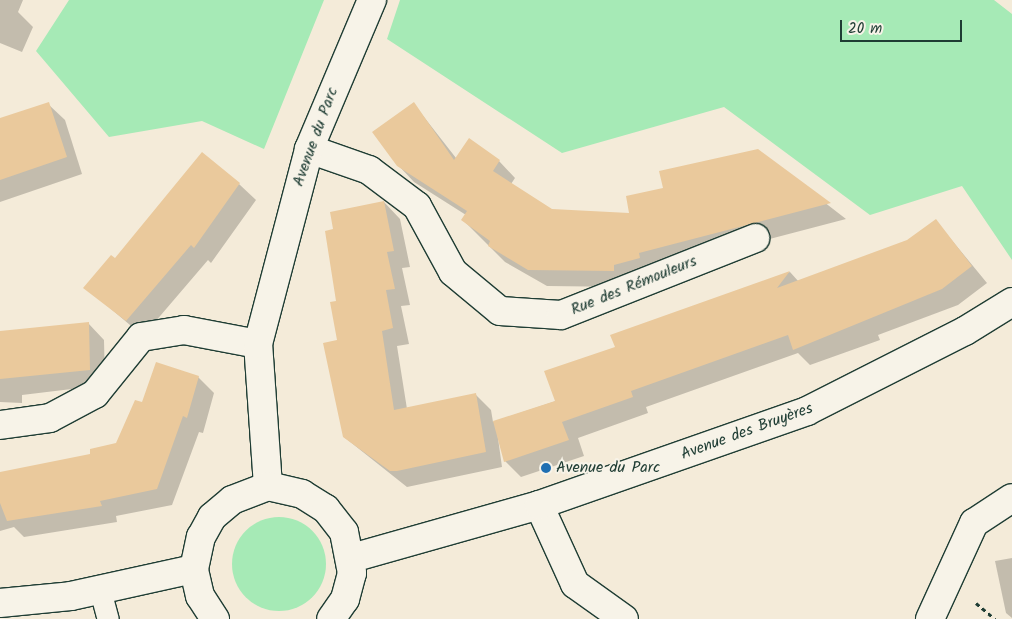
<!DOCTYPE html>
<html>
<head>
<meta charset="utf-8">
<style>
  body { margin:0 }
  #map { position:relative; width:1012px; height:619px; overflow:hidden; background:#f4ebd9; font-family:Kalam,sans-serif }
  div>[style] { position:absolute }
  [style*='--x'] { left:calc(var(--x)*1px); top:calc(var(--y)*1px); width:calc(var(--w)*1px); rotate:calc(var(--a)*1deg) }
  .green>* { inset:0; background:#a6eab6 }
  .round { border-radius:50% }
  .shadow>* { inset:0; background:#0003 }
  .building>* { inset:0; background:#eac99c }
  .path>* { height:3px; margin-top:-1.5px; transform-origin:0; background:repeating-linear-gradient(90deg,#1f3d34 0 4px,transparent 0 8px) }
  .roads { filter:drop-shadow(1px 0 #1f3d34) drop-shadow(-1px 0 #1f3d34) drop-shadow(0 1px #1f3d34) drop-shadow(0 -1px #1f3d34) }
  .service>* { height:21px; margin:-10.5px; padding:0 10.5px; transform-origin:10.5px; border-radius:10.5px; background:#f7f3e8 }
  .minor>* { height:28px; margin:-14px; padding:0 14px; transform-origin:14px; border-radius:14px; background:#f7f3e8 }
  .tertiary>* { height:28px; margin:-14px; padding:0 14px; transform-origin:14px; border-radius:14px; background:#f7f3e8 }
  .dots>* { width:14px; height:14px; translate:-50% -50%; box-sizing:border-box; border:2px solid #f7f3e8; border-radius:50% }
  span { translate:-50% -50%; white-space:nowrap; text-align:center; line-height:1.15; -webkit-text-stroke:4px #f7f3e8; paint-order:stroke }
  .street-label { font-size:16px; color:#1f3d34 }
  .poi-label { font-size:16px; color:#1f3d34 }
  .left { translate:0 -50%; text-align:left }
  .scale { position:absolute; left:840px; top:20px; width:122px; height:22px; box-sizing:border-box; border:2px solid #1f3d34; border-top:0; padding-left:6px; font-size:15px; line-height:18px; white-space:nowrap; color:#1f3d34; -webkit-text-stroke:4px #f7f3e8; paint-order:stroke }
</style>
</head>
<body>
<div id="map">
  <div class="green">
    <i style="clip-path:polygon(69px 0,324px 0,264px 149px,202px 121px,109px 137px,36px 51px)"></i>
    <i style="clip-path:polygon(400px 0,994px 0,1012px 14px,1012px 260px,962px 186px,870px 215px,724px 107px,562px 153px,387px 39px)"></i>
    <i class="round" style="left:232px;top:517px;width:94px;height:94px"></i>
  </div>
  <div class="shadow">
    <i style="clip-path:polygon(0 0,23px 0,18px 12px,33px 27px,22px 52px,0 43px)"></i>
    <i style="clip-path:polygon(413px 103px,456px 158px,499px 161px,515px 178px,511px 184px,552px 211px,631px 214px,665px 189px,757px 150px,846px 219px,655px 269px,630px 287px,547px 286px,505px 262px,463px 220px,466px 215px,414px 182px,398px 165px)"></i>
    <i style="clip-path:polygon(48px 104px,65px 120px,82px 174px,0 202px,0 119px)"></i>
    <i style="clip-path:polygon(239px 184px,256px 200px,211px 263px,208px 260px,143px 336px,91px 292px,115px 260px)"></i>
    <i style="clip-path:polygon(384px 202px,400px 219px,410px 267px,402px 268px,410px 305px,401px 306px,409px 344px,397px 346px,407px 409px,475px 394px,491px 410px,493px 422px,556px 401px,617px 347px,612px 336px,790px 272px,799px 282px,907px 241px,936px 221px,987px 283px,958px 305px,878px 335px,880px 340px,810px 365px,798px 353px,646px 407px,648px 413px,578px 438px,584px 456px,521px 477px,505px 461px,497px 431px,502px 467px,407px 487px,344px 437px,335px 230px)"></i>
    <i style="clip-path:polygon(88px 323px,104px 340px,105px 385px,22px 395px,22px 403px,0 402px,0 332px)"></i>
    <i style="clip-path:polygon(198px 377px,214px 393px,203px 433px,199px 432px,172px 505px,116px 516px,117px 522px,24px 537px,14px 527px,0 531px,0 473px,92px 455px,117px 444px,143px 404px)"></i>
    <i style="clip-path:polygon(1012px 558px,1012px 618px,1006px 613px,995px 561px)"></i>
  </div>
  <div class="building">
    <i style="clip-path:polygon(49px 102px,67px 157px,0 180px,0 118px)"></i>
    <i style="clip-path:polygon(414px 102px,454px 160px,469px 138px,500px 160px,493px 171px,552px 209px,629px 213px,626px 196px,663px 188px,659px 171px,758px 149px,831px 203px,639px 253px,640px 258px,614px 265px,614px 271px,528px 270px,488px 246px,490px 241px,461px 220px,467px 211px,397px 166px,372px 132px)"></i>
    <i style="clip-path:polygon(202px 152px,240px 183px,194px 248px,191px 245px,126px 321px,83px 288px,111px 255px,115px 258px)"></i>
    <i style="clip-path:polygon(384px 201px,394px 251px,387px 252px,395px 289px,386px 290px,393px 328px,382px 331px,394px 410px,476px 393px,486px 452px,397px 471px,390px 471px,343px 437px,323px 343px,337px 340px,330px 302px,336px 301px,325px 231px,333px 229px,330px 212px)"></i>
    <i style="clip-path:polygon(936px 219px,972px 266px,942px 289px,793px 350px,788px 335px,631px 391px,633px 397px,562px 422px,569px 440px,504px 462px,493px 421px,555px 401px,544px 371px,615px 347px,610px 335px,790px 271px,777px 288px,907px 240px)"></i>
    <i style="clip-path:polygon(89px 322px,90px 370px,0 379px,0 331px)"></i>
    <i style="clip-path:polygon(156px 362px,199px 376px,187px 418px,183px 416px,157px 489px,100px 501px,102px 506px,7px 521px,0 503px,0 472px,90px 454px,90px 449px,116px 443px,135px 400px,142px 402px)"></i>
  </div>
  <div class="path">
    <i style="--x:976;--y:603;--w:25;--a:40"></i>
  </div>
  <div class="roads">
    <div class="service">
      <i style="--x:100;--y:590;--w:30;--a:75"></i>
    </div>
    <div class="minor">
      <i style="--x:309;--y:149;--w:64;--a:19.3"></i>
      <i style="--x:369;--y:170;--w:60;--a:36.9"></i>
      <i style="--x:417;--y:206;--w:75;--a:61.4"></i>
      <i style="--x:453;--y:272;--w:61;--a:39.7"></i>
      <i style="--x:500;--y:311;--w:61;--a:3.8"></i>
      <i style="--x:561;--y:315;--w:209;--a:-21.6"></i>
      <i style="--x:0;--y:425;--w:50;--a:-8"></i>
      <i style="--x:50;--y:418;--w:51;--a:-28.1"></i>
      <i style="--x:95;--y:394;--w:73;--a:-51.1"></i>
      <i style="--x:141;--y:337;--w:44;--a:-9.2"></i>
      <i style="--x:184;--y:330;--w:75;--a:10.7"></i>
      <i style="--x:268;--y:486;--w:142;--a:-94"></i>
      <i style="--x:258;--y:344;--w:202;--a:-75.3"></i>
      <i style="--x:309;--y:149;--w:162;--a:-67.1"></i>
      <i style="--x:539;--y:505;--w:87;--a:65.5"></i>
      <i style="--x:575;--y:584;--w:60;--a:35.5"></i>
      <i style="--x:930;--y:619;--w:106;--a:-65.4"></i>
      <i style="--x:974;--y:523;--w:45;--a:-33.3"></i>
    </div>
    <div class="tertiary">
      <i style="--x:352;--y:558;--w:194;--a:-15.8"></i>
      <i style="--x:539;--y:505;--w:284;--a:-19.3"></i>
      <i style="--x:807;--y:411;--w:177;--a:-26.9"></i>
      <i style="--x:965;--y:331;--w:55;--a:-31.7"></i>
      <i style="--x:0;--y:603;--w:71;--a:-5.6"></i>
      <i style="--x:71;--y:596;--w:126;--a:-12.4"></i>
      <i style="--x:215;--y:619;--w:27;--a:-123"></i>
      <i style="--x:200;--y:596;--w:28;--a:-103"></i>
      <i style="--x:194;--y:569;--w:33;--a:-78"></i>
      <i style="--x:201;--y:537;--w:23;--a:-61"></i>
      <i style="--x:212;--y:517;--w:26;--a:-40"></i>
      <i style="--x:232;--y:500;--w:39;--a:-21"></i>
      <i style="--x:268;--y:486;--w:35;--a:13"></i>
      <i style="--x:302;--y:494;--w:28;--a:32"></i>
      <i style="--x:326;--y:509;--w:29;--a:52"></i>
      <i style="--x:344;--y:532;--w:42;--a:79"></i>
      <i style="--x:352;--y:573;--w:27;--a:105"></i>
      <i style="--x:345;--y:599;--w:24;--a:125"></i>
    </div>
  </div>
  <div class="dots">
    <i style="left:546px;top:468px;background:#1f6fb2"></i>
  </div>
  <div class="street-label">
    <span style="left:316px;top:137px;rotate:-70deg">Avenue du Parc</span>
    <span style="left:634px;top:286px;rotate:-22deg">Rue des Rémouleurs</span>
    <span style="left:747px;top:432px;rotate:-20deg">Avenue des Bruyères</span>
  </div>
  <div class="poi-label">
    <span class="left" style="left:556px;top:468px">Avenue du Parc</span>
  </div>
  <div class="scale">20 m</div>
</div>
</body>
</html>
